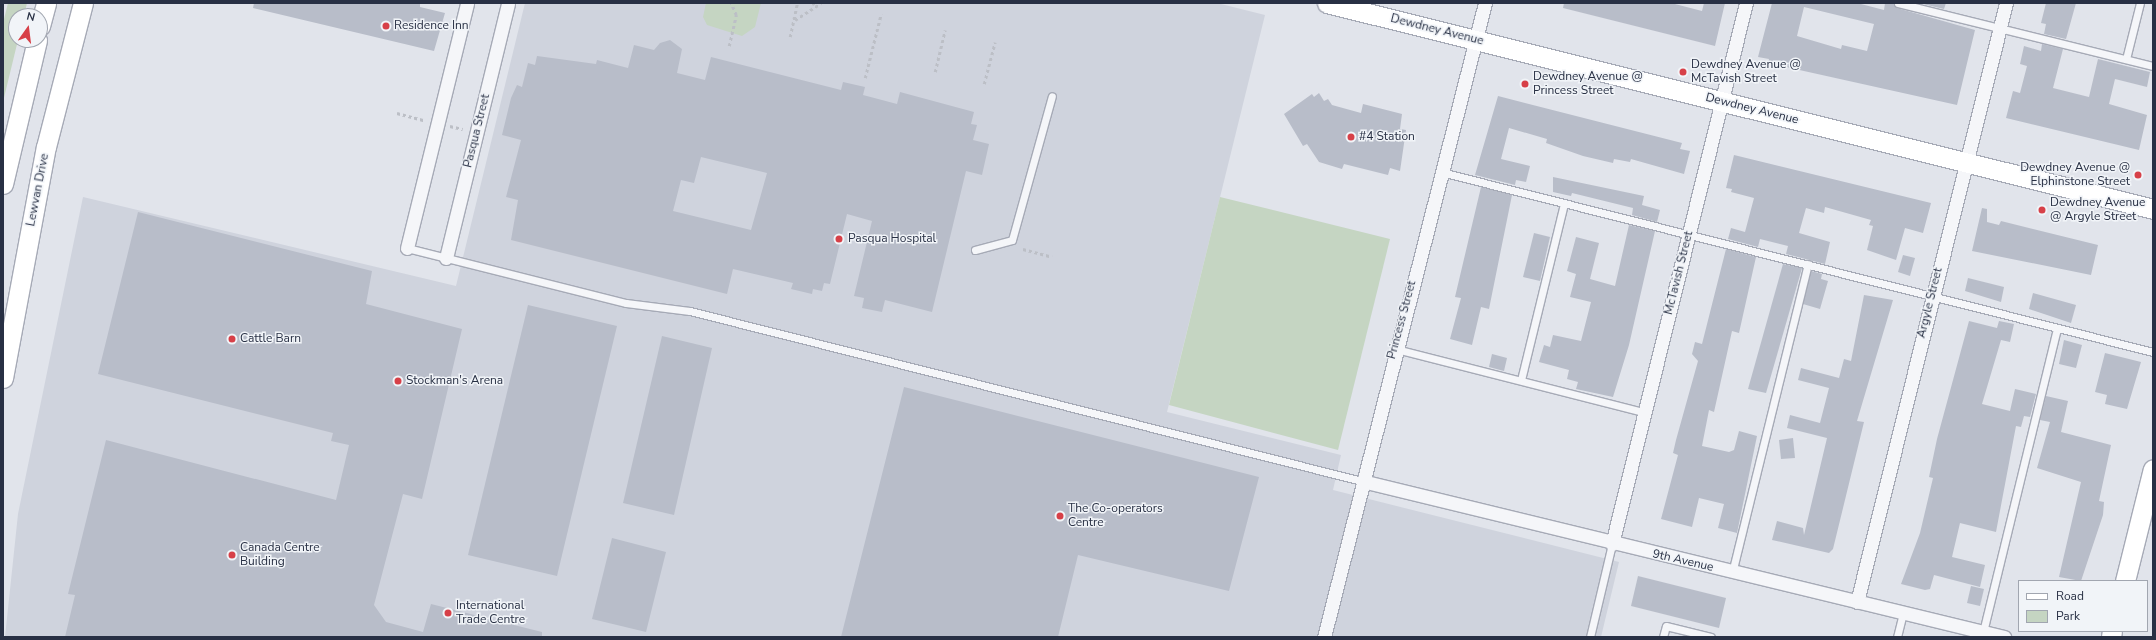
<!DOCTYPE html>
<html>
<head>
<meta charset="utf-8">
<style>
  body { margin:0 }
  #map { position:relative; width:2156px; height:640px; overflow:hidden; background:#e1e4eb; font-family:"Nunito Sans",sans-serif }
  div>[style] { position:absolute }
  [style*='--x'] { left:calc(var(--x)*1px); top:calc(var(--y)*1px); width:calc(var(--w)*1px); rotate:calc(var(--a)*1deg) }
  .built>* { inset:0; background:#cfd3dd }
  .green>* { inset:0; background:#c5d5c2 }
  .building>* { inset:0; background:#b8bdc9 }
  .path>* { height:2.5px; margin-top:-1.25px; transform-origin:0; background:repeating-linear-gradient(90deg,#bcbfc6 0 3px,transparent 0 6px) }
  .roads { filter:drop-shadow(1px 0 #a6aab6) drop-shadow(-1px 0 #a6aab6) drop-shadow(0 1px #a6aab6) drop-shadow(0 -1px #a6aab6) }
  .lane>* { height:7px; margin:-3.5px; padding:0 3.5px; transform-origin:3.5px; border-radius:3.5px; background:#f5f6f9 }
  .street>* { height:13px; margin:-6.5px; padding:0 6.5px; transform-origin:6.5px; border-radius:6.5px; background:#f5f6f9 }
  .secondary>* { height:19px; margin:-9.5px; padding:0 9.5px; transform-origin:9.5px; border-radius:9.5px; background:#fff }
  .dots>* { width:11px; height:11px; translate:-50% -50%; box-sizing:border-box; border:2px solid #f1f4f8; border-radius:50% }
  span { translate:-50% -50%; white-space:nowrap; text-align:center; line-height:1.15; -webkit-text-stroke:3px #f1f4f8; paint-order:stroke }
  .poi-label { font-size:12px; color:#283044 }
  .left { translate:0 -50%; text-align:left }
  .right { translate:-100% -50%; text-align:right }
  .street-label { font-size:12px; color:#283044 }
  .frame { position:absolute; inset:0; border:4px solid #283044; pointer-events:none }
  .legend { position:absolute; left:2018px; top:580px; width:130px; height:52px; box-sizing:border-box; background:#f1f4f8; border:1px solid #a1a6b0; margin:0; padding:5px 7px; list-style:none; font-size:12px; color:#283044 }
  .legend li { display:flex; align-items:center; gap:8px; height:20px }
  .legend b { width:20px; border:1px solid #a1a6b0 }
  .north { position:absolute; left:8px; top:8px; width:40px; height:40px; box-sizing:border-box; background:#f1f4f8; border:1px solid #a1a6b0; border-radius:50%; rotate:14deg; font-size:11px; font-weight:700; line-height:16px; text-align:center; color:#283044 }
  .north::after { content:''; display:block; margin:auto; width:14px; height:18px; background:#d74048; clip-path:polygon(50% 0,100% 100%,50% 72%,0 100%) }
</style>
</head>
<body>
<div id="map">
  <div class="built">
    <i style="clip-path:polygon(525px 3px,1217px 3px,1265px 15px,1167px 412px,1341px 455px,1333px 490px,1619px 562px,1601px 637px,5px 637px,18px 514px,83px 197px,456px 286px)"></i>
  </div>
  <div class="green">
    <i style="clip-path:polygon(8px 3px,27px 3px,24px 16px,16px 16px,18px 40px,3px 102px,3px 23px)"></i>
    <i style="clip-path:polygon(706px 3px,761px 3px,755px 27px,742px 36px,707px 25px,703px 17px)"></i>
    <i style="clip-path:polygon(1220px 197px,1390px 239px,1338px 450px,1169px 405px)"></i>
  </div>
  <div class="building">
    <i style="clip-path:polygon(254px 3px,420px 3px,420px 7px,445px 13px,434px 51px,253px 8px)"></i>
    <i style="clip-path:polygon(1564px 3px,1671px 3px,1702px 11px,1704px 3px,1725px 3px,1715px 46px,1563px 8px)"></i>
    <i style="clip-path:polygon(evenodd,1772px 3px,1857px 3px,1884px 10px,1885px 3px,1893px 3px,1897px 8px,1975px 30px,1957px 105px,1768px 63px,1769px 59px,1758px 57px,1772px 3px,1804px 7px,1874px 24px,1867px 51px,1842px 45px,1841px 49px,1797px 36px,1804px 7px)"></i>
    <i style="clip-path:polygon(1919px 3px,1946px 3px,1944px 9px)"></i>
    <i style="clip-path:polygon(2046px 3px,2076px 3px,2066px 39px,2044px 34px,2046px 24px,2041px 23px)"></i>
    <i style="clip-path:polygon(evenodd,670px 40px,682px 49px,677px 73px,705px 80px,711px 57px,841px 90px,843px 82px,865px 87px,863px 95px,897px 104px,900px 92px,974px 112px,971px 124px,977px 125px,973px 140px,989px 144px,982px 175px,966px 171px,932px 312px,885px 300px,882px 312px,862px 308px,864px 298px,854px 296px,872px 221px,847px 214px,830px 284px,824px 283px,822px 291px,813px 289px,812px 294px,791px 289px,793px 283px,733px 269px,727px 294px,511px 240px,518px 200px,506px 197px,521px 140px,502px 135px,511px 98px,517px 85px,522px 87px,528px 63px,535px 65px,537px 56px,596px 64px,597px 60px,628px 68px,634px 45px,654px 50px,660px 43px,670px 40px,701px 157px,767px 173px,751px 230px,673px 211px,681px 180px,694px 183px,701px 157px)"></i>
    <i style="clip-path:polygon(2042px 44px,2063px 49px,2053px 88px,2089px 97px,2098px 59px,2150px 72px,2147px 87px,2115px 79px,2109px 104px,2147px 115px,2139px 150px,2006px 118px,2013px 91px,2020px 93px,2027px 66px,2020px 64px,2024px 46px,2041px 51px)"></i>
    <i style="clip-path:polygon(1319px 93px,1324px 101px,1328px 99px,1332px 105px,1361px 113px,1363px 104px,1402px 114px,1400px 129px,1406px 130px,1400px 171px,1390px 168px,1388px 175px,1344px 164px,1342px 169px,1319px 162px,1307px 144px,1303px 146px,1284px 114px,1312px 94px,1314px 97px)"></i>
    <i style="clip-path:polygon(1498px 96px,1682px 143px,1680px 149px,1690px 151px,1684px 174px,1631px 159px,1630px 162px,1614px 159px,1613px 163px,1583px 156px,1546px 143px,1547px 139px,1509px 128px,1501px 159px,1530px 166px,1526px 182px,1516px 180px,1515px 185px,1475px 175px)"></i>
    <i style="clip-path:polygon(1734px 155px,1931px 203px,1923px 233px,1905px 228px,1896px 260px,1867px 250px,1873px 226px,1869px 225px,1871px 220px,1825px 207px,1824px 213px,1806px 208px,1799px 233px,1830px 242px,1825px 264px,1786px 254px,1788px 246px,1760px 239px,1758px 247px,1728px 239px,1731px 228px,1745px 232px,1754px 198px,1731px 192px,1732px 189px,1726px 188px)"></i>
    <i style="clip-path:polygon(1553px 177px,1644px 196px,1642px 205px,1660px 210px,1657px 222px,1632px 215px,1633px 208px,1572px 193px,1571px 196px,1553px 192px)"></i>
    <i style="clip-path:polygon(1481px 187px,1512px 195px,1489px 309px,1481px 307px,1472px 345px,1450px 339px,1461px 298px,1455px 297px)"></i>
    <i style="clip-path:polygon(1982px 208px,1987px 209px,1987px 222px,1999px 225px,2001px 221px,2098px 245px,2091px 275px,1972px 251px)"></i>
    <i style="clip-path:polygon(138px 212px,372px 271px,366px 304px,462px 329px,422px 499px,403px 494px,374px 605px,386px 622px,423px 632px,431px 604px,542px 632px,542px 637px,65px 637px,75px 595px,68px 594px,106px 440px,336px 500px,349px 445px,331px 441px,333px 433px,98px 374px)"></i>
    <i style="clip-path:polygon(1629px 225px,1655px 231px,1629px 345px,1613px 397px,1576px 389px,1578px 382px,1567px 379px,1569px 370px,1539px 362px,1544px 345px,1550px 347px,1553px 335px,1581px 341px,1591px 302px,1570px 297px,1576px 274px,1567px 271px,1576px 237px,1599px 243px,1590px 279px,1615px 286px)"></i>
    <i style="clip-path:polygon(1534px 233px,1550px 237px,1540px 281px,1523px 277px)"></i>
    <i style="clip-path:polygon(1726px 249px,1756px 257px,1739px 333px,1732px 331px,1714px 412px,1709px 410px,1702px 446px,1729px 452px,1734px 450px,1739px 431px,1757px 436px,1737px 533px,1718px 528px,1724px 504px,1699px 498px,1692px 527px,1661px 519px,1678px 455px,1673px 453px,1676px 440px,1698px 361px,1692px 354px,1695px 342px,1702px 344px)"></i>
    <i style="clip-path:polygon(1903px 255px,1915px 258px,1910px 276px,1898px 272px)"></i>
    <i style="clip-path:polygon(1783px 264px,1802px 268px,1766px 393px,1748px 389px)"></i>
    <i style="clip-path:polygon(1811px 271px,1822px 274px,1821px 279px,1828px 281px,1820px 309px,1803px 304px)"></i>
    <i style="clip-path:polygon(1968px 278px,2004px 287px,2001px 302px,1965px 291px)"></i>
    <i style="clip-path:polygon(2033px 293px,2076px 305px,2071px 323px,2029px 309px)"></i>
    <i style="clip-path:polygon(1864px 295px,1893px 300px,1857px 421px,1864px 422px,1833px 549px,1829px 553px,1772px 540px,1777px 521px,1803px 528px,1804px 535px,1827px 438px,1787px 428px,1790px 415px,1820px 423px,1829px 388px,1798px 380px,1801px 368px,1839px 378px,1844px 359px,1851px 361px)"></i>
    <i style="clip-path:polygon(528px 305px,617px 326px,557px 576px,468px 555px)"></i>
    <i style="clip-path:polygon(1969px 321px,1997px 328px,1999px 321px,2014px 324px,2010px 342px,2001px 340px,1982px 404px,2010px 411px,2015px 389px,2036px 394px,2030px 417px,2024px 416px,2021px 427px,2016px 426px,1996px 532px,1960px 523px,1952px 557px,1985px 565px,1980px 587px,1934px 575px,1930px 589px,1925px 590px,1901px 584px,1920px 533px,1933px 478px,1929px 477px,1937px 439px)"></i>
    <i style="clip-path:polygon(662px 336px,712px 348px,674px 515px,623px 503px)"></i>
    <i style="clip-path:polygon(2064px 340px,2082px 345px,2076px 368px,2059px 364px)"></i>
    <i style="clip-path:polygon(2105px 353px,2141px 362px,2127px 409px,2105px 404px,2107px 395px,2095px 392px)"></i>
    <i style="clip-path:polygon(1492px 354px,1507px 358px,1504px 371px,1489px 367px)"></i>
    <i style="clip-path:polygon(904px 387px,1259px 477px,1229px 591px,1078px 555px,1058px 637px,841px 637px)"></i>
    <i style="clip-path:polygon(2046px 396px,2068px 401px,2061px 432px,2111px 445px,2099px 501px,2104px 502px,2103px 515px,2081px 581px,2059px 577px,2081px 482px,2037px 468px,2050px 422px,2040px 420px)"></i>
    <i style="clip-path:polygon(1793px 438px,1795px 458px,1781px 459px,1779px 440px)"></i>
    <i style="clip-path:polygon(612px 538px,666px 552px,646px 632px,592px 619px)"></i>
    <i style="clip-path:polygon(1638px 576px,1726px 598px,1719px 628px,1631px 606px)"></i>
    <i style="clip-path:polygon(1971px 586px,1984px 589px,1980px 606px,1967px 603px)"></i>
  </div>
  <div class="path">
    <i style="--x:812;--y:3;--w:6;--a:18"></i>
    <i style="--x:795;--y:20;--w:31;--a:-33"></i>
    <i style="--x:790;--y:37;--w:35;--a:-78"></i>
    <i style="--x:729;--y:46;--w:32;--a:-77"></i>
    <i style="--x:736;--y:15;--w:13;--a:-113"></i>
    <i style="--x:935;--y:72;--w:43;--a:-76.6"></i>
    <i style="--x:865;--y:78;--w:66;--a:-76"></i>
    <i style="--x:984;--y:84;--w:43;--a:-75.3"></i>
    <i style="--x:397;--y:113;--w:28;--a:15"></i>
    <i style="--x:450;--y:126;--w:13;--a:13"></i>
    <i style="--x:1023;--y:249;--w:30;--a:15"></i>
  </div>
  <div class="roads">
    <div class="lane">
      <i style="--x:1898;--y:3;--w:263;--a:13.9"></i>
      <i style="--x:2126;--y:59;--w:58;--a:-76"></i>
      <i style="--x:1441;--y:172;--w:734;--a:14.19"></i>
      <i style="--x:407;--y:248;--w:226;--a:14.1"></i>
      <i style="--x:626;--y:303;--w:64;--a:7.1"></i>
      <i style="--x:690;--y:311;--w:693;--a:14.2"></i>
      <i style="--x:975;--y:250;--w:38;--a:-15"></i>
      <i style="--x:1012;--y:240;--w:149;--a:-74.5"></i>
      <i style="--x:1396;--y:349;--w:256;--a:14.3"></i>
      <i style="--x:1521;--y:380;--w:181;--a:-76.3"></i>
      <i style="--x:1732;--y:573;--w:318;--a:-76.2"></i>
      <i style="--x:1983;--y:632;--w:312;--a:-76.3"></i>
      <i style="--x:1590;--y:637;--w:96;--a:-76.7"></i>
      <i style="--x:1663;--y:637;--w:11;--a:-75"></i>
      <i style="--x:1666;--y:626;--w:46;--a:13.7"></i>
      <i style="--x:1897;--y:637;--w:25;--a:-76"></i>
    </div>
    <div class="street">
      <i style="--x:407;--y:248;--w:252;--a:-76.2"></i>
      <i style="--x:446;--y:258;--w:262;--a:-76.3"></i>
      <i style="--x:1362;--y:481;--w:661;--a:13.66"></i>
      <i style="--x:1612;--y:544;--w:557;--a:-76.09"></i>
      <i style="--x:1857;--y:602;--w:617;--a:-76.03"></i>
      <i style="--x:1324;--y:637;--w:654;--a:-75.75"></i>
    </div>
    <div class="secondary">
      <i style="--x:1327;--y:3;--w:851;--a:14"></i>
      <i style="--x:40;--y:26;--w:24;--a:-75"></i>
      <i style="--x:3;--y:184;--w:148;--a:-76.7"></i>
      <i style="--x:3;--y:378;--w:235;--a:-79.5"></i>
      <i style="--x:46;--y:147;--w:149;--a:-75.6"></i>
      <i style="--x:2125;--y:581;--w:115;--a:-76"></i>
      <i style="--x:2111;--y:637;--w:6;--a:-81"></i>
    </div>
  </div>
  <div class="dots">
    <i style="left:386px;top:26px;background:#d74048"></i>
    <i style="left:1683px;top:72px;background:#d74048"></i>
    <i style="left:1525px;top:84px;background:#d74048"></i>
    <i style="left:1351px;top:137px;background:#d74048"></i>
    <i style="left:2138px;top:175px;background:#d74048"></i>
    <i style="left:2042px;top:210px;background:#d74048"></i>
    <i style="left:839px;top:239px;background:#d74048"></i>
    <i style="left:232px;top:339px;background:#d74048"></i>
    <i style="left:398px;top:381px;background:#d74048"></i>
    <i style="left:1060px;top:516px;background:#d74048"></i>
    <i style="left:232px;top:555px;background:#d74048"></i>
    <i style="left:448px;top:613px;background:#d74048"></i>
  </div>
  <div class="poi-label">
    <span class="left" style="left:394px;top:26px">Residence Inn</span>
    <span class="left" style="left:1691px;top:72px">Dewdney Avenue @<br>McTavish Street</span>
    <span class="left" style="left:1533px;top:84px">Dewdney Avenue @<br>Princess Street</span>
    <span class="left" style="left:1359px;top:137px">#4 Station</span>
    <span class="right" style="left:2130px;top:175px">Dewdney Avenue @<br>Elphinstone Street</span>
    <span class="left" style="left:2050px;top:210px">Dewdney Avenue<br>@ Argyle Street</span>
    <span class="left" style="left:848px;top:239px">Pasqua Hospital</span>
    <span class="left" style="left:240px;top:339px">Cattle Barn</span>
    <span class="left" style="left:406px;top:381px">Stockman's Arena</span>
    <span class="left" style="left:1068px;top:516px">The Co-operators<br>Centre</span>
    <span class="left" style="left:240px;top:555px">Canada Centre<br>Building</span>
    <span class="left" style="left:456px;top:613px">International<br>Trade Centre</span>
  </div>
  <div class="street-label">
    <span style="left:1437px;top:30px;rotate:14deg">Dewdney Avenue</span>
    <span style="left:1752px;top:109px;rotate:14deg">Dewdney Avenue</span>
    <span style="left:477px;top:131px;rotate:-76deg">Pasqua Street</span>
    <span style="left:38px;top:190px;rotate:-79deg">Lewvan Drive</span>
    <span style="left:1679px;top:273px;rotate:-76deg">McTavish Street</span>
    <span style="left:1930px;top:303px;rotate:-76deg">Argyle Street</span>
    <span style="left:1402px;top:320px;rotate:-75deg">Princess Street</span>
    <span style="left:1683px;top:561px;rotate:13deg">9th Avenue</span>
  </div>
  <div class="frame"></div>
  <ul class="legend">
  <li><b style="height:5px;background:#fff"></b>Road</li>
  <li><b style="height:11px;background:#c5d5c2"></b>Park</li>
  </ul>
  <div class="north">N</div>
</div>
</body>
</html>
